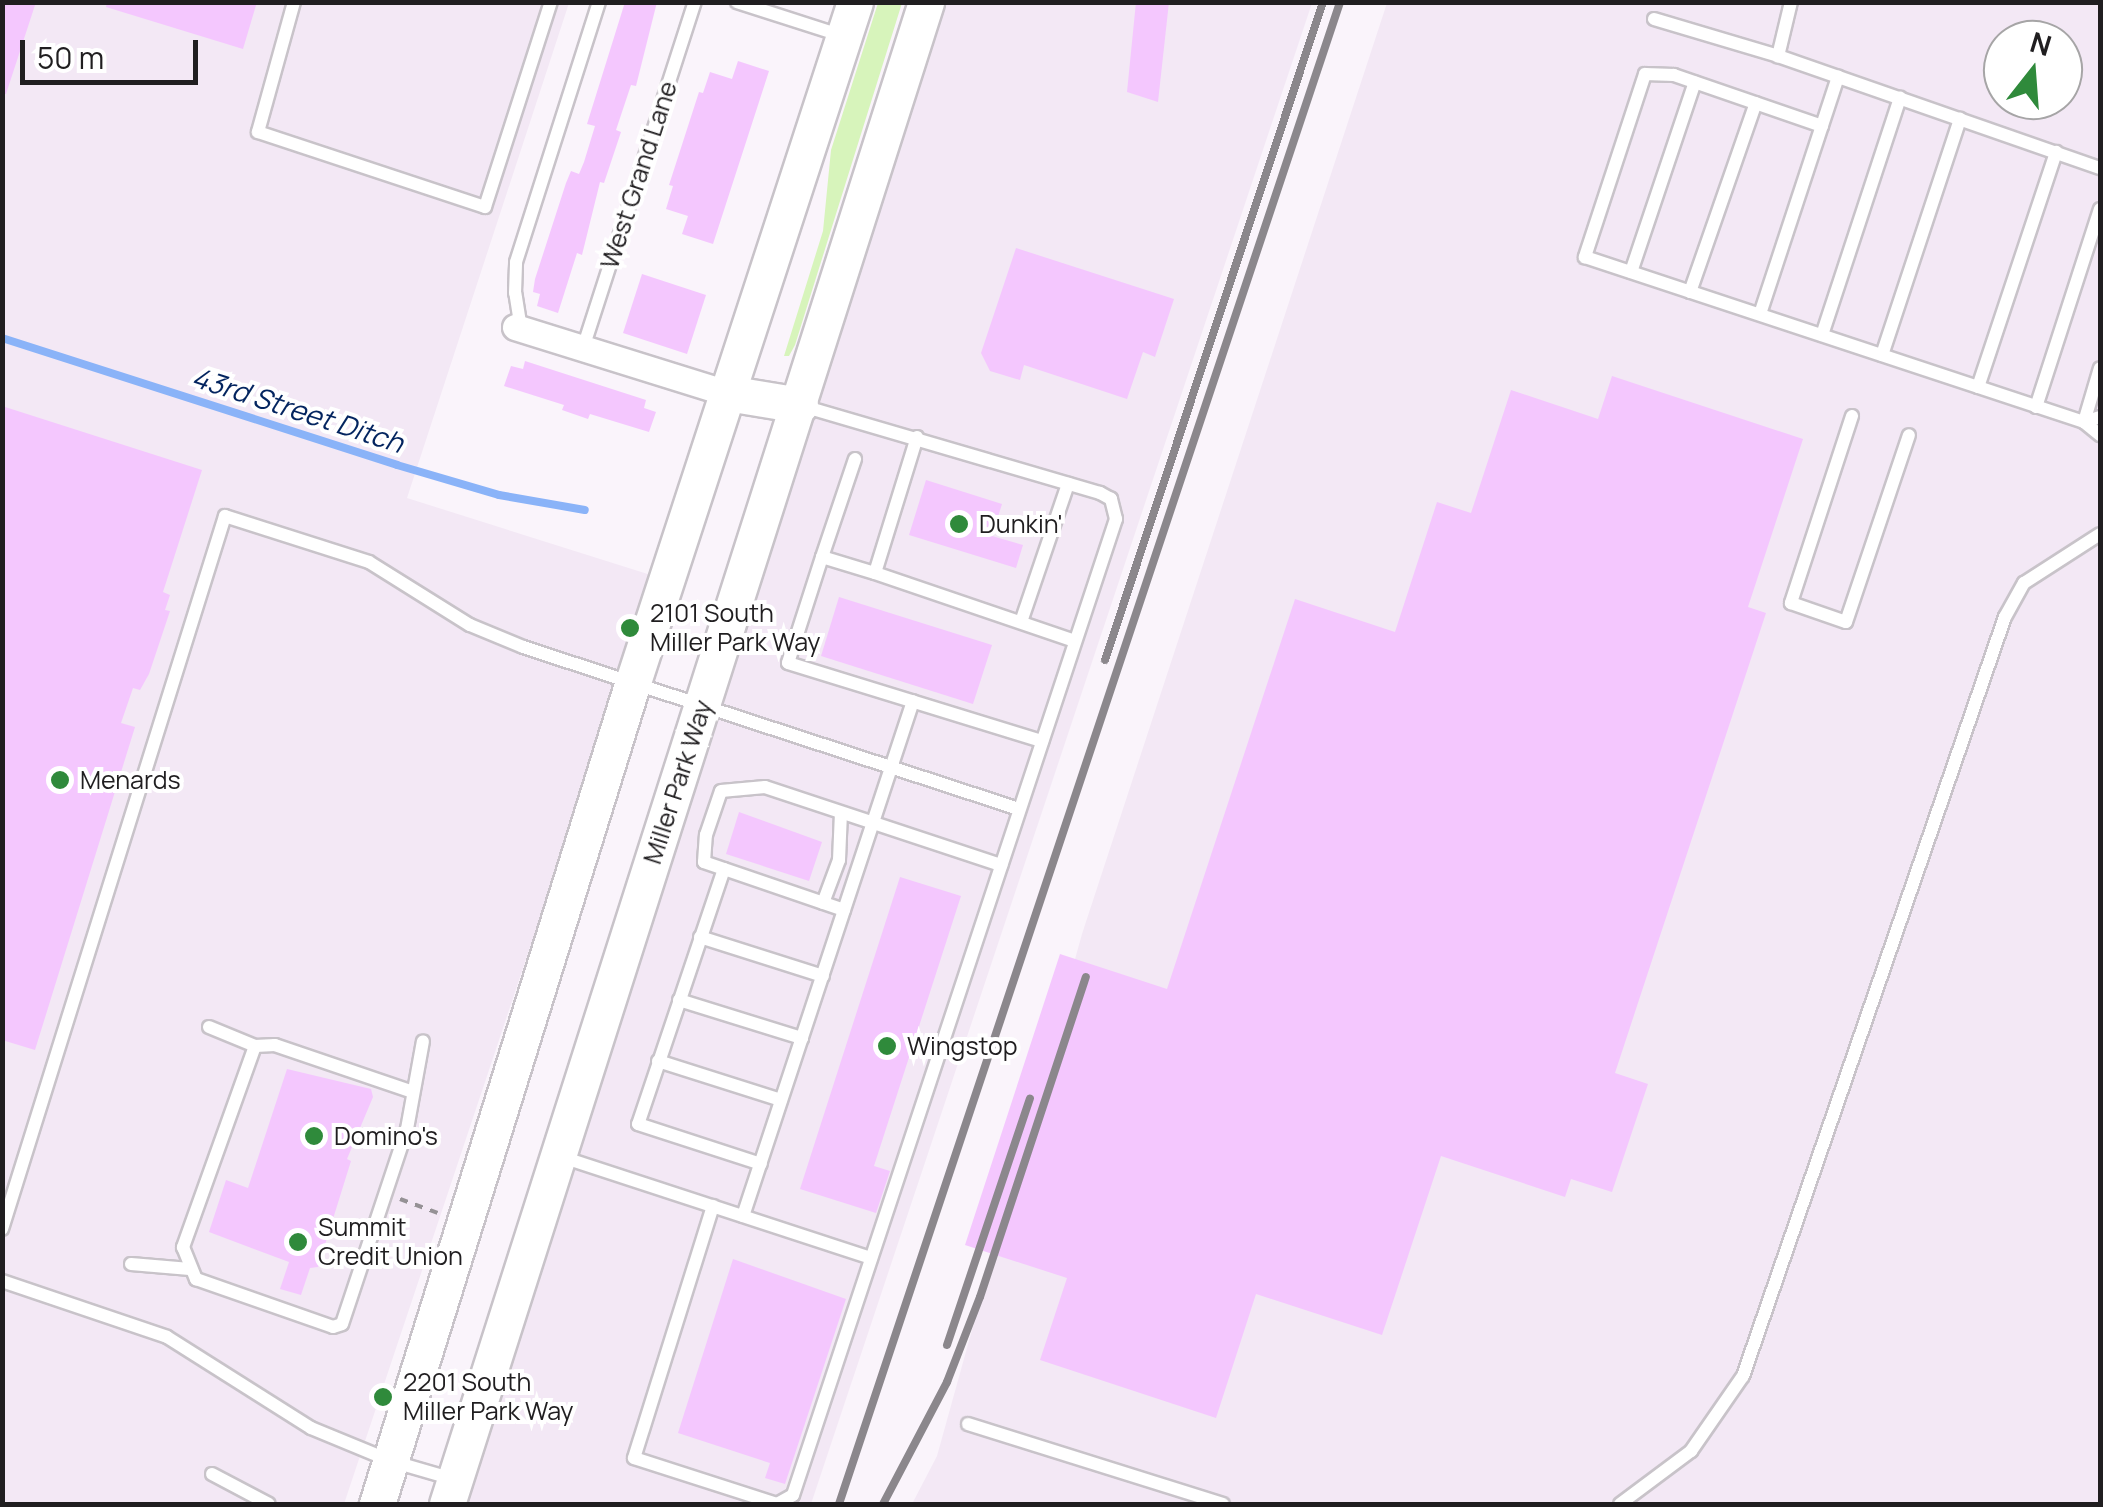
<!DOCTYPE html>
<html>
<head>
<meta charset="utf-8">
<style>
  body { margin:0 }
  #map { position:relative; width:2103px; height:1507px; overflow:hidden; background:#faf4fb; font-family:Manrope,sans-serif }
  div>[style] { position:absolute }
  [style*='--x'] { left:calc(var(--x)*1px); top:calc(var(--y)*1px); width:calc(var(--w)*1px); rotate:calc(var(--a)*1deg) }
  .built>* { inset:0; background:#f3e8f5 }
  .green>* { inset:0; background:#d7f4bb }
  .stream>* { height:8px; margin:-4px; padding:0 4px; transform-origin:4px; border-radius:4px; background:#8ab3f8 }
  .building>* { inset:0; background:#f4c7fe }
  .path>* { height:4px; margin-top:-2px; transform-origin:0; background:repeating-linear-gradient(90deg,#959195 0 8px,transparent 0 16px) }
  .roads { filter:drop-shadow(2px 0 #c8c3c9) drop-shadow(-2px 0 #c8c3c9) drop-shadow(0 2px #c8c3c9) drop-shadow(0 -2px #c8c3c9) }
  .service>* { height:12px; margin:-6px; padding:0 6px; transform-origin:6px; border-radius:6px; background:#fff }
  .minor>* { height:25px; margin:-12.5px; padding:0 12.5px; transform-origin:12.5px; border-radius:12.5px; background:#fff }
  .secondary>* { height:35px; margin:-17.5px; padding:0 17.5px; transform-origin:17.5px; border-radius:17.5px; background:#fff }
  .rail>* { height:8px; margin:-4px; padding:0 4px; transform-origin:4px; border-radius:4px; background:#8b878c }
  .dots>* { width:28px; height:28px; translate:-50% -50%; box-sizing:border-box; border:5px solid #fff; border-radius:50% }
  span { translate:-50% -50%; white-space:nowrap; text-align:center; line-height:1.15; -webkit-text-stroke:8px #fff; paint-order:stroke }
  .street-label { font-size:25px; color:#201e20 }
  .poi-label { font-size:25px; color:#201e20 }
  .left { translate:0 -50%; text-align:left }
  .water-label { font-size:28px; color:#03245f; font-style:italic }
  .frame { position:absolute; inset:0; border:5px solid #201e20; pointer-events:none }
  .north { position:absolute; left:1983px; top:20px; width:100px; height:100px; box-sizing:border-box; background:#fff; border:2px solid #a6a5a6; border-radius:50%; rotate:17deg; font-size:28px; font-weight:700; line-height:40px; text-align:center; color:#201e20 }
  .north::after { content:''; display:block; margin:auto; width:35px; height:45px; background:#2f8a3b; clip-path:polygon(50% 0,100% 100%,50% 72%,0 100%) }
  .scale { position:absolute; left:20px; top:40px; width:178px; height:45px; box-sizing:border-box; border:5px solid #201e20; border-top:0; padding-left:12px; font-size:30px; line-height:35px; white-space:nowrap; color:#201e20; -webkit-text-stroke:8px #fff; paint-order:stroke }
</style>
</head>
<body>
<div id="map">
  <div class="built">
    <i style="clip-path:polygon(3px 3px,569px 3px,407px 498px,654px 576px,344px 1504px,3px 1504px)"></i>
    <i style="clip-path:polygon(926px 3px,1312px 3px,811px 1504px,447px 1504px)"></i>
    <i style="clip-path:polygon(evenodd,1387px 3px,2100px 3px,2100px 1504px,912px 1504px,937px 1456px,1082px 934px,1387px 3px,2003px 40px,2063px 40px,2063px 100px,2003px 100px,2003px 40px)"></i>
  </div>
  <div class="green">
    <i style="clip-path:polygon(878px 3px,902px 3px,795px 345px,789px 356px,784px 356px,823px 231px,831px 150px)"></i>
  </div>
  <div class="stream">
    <i style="--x:2;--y:338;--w:415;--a:17.8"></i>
    <i style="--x:397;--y:465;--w:106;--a:16.4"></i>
    <i style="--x:499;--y:495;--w:87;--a:9.9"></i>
  </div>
  <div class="building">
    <i style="clip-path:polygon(2px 2px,36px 2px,6px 94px,2px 94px)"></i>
    <i style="clip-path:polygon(107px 2px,257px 2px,243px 49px,106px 7px)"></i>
    <i style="clip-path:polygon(625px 2px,657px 2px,636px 86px,631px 85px,616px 130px,621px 132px,604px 183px,600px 182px,582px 255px,577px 253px,558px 313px,537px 306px,540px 294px,533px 292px,535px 279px,566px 183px,571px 171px,579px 174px,584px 162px,595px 126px,587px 124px)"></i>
    <i style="clip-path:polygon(1136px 2px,1169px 2px,1158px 102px,1127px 92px)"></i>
    <i style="clip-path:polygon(738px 61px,769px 71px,713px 244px,682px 234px,688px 216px,666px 209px,673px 186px,669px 185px,699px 92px,703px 93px,710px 72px,732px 79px)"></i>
    <i style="clip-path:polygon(1016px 248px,1174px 299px,1155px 357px,1143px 352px,1127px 399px,1024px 365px,1020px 380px,990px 371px,981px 353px)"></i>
    <i style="clip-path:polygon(642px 274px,706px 295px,687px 354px,623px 333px)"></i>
    <i style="clip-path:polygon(525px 361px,646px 400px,644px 408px,656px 412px,649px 432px,590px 414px,588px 419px,562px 410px,564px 405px,504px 386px,511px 366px,523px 369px)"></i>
    <i style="clip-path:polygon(1612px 376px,1803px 439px,1748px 607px,1766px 613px,1615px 1073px,1648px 1084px,1612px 1192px,1571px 1179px,1565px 1197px,1441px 1156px,1382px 1335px,1256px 1294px,1216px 1418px,1040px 1360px,1067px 1278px,965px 1245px,1060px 954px,1167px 989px,1295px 599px,1395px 632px,1437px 502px,1471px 513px,1511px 390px,1598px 419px)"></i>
    <i style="clip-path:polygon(2px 406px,202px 470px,163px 592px,170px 595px,165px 610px,170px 611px,149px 674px,140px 690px,133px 688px,121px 723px,135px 727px,35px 1050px,2px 1040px)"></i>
    <i style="clip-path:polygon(926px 480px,1002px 504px,992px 536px,1023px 545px,1016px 568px,909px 535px)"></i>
    <i style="clip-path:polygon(839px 597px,992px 645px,973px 704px,821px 656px)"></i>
    <i style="clip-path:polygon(739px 812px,822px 842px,809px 881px,726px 854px)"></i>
    <i style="clip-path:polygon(900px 877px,961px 896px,874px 1166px,890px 1171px,876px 1213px,800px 1189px)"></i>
    <i style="clip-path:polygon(287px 1069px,371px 1089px,373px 1097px,347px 1159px,351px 1161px,318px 1267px,310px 1268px,301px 1295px,280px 1289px,289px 1262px,209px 1232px,226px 1180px,248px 1188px)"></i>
    <i style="clip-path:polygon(733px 1259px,846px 1299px,785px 1484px,765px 1478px,770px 1463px,678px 1433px)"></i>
  </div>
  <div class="path">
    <i style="--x:400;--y:1199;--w:40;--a:20.2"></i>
  </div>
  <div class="roads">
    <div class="service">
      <i style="--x:294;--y:2;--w:135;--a:105.5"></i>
      <i style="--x:258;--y:132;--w:239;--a:18.3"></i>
      <i style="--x:485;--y:207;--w:215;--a:-72.2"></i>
      <i style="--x:737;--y:2;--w:108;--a:17.8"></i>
      <i style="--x:1791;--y:2;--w:56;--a:103.5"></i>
      <i style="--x:1778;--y:56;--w:341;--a:19.2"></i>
      <i style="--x:1654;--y:19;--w:129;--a:16.6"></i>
      <i style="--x:1822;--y:126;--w:157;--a:-161"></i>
      <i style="--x:1674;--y:75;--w:29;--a:-178"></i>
      <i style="--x:1645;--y:74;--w:193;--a:108.2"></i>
      <i style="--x:1585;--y:257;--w:526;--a:18.3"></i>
      <i style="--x:2084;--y:422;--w:56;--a:-73.5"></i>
      <i style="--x:1631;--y:272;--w:200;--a:-71.4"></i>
      <i style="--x:1690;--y:292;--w:200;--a:-70.8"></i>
      <i style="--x:1760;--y:314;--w:250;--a:-71.8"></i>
      <i style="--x:521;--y:329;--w:36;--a:-99"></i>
      <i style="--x:515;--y:293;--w:31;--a:-88"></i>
      <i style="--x:516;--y:262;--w:273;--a:-72.3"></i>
      <i style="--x:1822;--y:335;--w:250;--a:-71.8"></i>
      <i style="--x:583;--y:348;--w:364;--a:-72.1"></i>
      <i style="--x:1882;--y:355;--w:249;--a:-71.7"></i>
      <i style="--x:1978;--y:387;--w:248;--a:-71.6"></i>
      <i style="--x:2036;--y:407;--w:208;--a:-72.1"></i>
      <i style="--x:1852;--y:416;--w:197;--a:108.1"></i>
      <i style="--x:1791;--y:603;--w:58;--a:19.1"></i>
      <i style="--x:1846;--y:622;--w:197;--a:-71.4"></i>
      <i style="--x:2100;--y:417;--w:17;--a:163"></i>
      <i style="--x:2084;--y:422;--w:21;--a:39"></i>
      <i style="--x:917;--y:437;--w:142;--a:107.2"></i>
      <i style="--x:875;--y:573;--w:211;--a:18.8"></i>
      <i style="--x:855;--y:459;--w:103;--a:108.6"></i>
      <i style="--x:822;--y:557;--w:55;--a:16.8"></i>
      <i style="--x:822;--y:557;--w:111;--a:107.8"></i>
      <i style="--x:788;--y:663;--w:266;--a:17.1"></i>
      <i style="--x:1021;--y:622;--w:146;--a:-71.2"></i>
      <i style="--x:724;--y:869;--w:269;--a:108.6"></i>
      <i style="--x:638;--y:1124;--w:129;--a:18"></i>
      <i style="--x:823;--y:903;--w:46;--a:-69.6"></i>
      <i style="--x:839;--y:860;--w:47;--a:-87.6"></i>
      <i style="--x:844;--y:910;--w:148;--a:-161.1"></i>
      <i style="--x:704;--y:862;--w:27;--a:-86"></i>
      <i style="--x:706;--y:835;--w:46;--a:-71.2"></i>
      <i style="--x:721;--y:791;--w:44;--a:-5.2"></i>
      <i style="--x:765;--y:787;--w:249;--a:18.3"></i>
      <i style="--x:700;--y:937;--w:129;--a:17.6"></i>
      <i style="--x:679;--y:1000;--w:129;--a:17.2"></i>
      <i style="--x:209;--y:1027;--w:50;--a:22.4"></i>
      <i style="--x:658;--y:1061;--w:129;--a:17.6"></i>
      <i style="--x:413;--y:1092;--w:146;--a:-161.2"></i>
      <i style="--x:275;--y:1045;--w:20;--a:177"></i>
      <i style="--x:255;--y:1046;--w:214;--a:109.7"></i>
      <i style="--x:183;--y:1247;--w:35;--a:68"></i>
      <i style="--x:196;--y:1279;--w:145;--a:19.3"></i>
      <i style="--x:333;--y:1327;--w:9;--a:-18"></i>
      <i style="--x:342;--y:1324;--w:206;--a:-71.6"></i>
      <i style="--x:407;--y:1129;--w:89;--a:-79.7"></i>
      <i style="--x:562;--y:1157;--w:325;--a:18.1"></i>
      <i style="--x:713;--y:1206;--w:264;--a:107.4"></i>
      <i style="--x:634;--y:1458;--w:150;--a:17.8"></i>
      <i style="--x:777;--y:1504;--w:18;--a:-29"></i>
      <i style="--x:793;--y:1495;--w:1028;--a:-71.69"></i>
      <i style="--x:1116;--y:519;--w:21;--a:-104"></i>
      <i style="--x:1111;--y:499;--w:13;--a:-151"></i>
      <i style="--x:1100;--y:493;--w:309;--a:-163.7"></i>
      <i style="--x:743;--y:1216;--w:542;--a:-71.73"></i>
      <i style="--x:2;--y:1229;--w:747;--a:-72.63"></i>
      <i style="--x:225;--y:516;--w:151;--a:17.7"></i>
      <i style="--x:369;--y:562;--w:119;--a:32"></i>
      <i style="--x:470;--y:625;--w:57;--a:22.5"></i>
      <i style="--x:523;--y:647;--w:522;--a:18.09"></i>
      <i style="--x:131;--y:1264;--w:59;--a:4.8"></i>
      <i style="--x:2;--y:1281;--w:174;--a:18.7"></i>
      <i style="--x:167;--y:1337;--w:170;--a:32.3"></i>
      <i style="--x:311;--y:1428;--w:87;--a:22.4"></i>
      <i style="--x:391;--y:1461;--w:61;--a:16.1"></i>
      <i style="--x:968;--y:1424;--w:267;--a:17.4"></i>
      <i style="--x:212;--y:1474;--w:64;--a:27.8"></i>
      <i style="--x:1620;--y:1504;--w:89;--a:-36.7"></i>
      <i style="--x:1691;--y:1451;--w:91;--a:-55.3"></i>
      <i style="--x:1743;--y:1376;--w:803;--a:-70.96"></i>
      <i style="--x:2005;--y:617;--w:39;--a:-61"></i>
      <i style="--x:2024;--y:583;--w:90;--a:-32.8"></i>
    </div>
    <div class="minor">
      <i style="--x:515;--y:327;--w:222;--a:17.3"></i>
    </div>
    <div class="secondary">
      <i style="--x:727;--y:393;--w:74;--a:9.3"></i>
      <i style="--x:377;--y:1504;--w:858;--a:-72.71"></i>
      <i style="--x:632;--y:685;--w:718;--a:-71.92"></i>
      <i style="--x:447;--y:1504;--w:1577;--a:-72.31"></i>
    </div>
  </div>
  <div class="rail">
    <i style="--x:1105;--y:660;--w:693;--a:-71.67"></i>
    <i style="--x:947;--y:1345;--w:260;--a:-71.4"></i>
    <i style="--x:839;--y:1504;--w:1583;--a:-71.55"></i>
    <i style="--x:883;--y:1504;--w:138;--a:-62.3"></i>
    <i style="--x:947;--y:1382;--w:91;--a:-68.8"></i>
    <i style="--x:980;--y:1297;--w:337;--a:-71.7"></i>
  </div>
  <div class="dots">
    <i style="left:959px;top:524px;background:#2f8a3b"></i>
    <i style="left:630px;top:628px;background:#2f8a3b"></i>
    <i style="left:60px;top:780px;background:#2f8a3b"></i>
    <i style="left:887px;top:1046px;background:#2f8a3b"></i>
    <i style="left:314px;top:1136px;background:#2f8a3b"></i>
    <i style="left:298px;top:1242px;background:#2f8a3b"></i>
    <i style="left:383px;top:1397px;background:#2f8a3b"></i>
  </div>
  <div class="street-label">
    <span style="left:639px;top:175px;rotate:-72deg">West Grand Lane</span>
    <span style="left:678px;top:782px;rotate:-72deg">Miller Park Way</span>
  </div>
  <div class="poi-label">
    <span class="left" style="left:979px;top:524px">Dunkin'</span>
    <span class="left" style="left:650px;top:628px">2101 South<br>Miller Park Way</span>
    <span class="left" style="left:80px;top:780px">Menards</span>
    <span class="left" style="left:907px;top:1046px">Wingstop</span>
    <span class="left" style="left:334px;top:1136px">Domino's</span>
    <span class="left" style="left:318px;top:1242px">Summit<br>Credit Union</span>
    <span class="left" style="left:403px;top:1397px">2201 South<br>Miller Park Way</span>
  </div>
  <div class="water-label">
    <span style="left:298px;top:409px;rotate:18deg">43rd Street Ditch</span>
  </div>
  <div class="frame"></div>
  <div class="north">N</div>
  <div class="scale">50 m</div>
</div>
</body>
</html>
